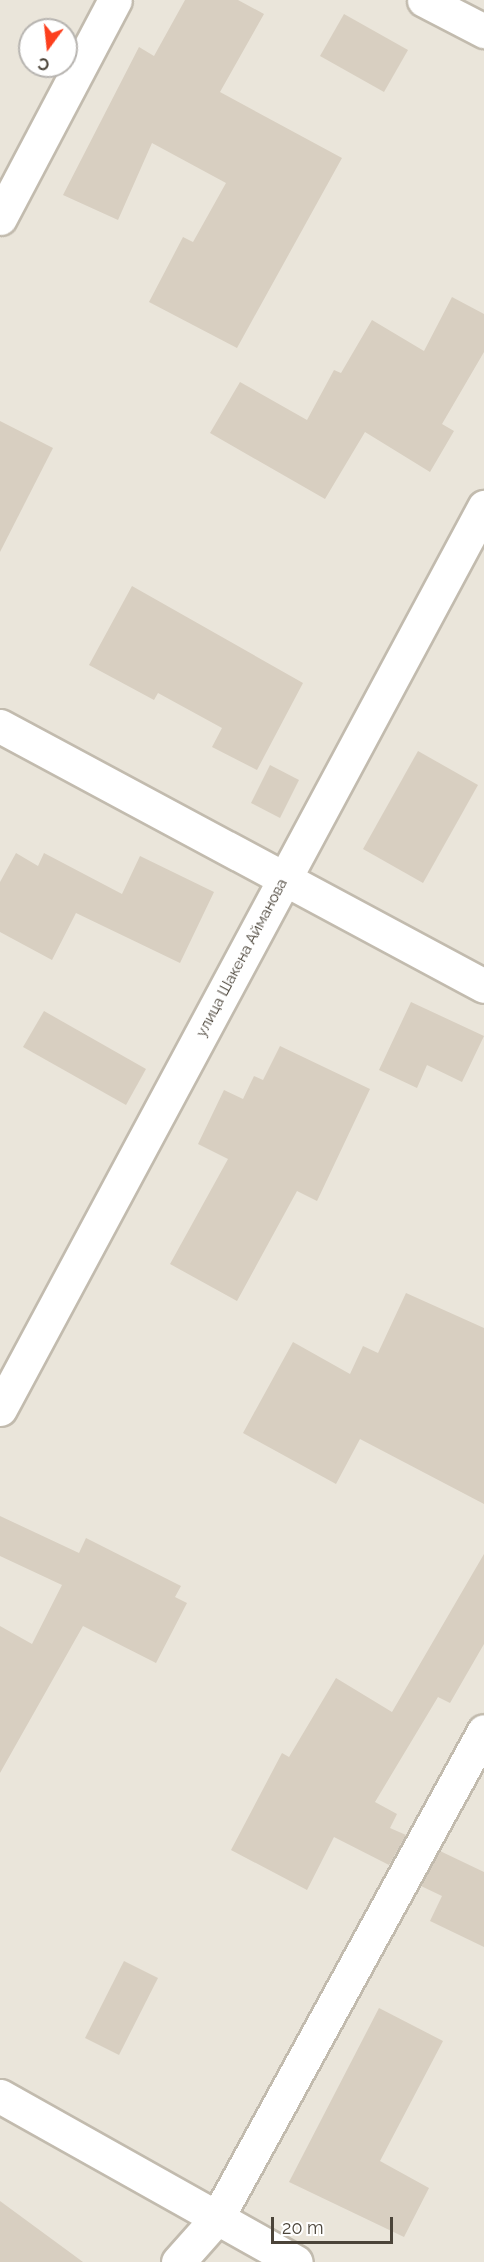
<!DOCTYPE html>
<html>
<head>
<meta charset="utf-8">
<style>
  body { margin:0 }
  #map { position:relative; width:484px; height:2262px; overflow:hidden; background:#f6f3ec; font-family:Raleway,sans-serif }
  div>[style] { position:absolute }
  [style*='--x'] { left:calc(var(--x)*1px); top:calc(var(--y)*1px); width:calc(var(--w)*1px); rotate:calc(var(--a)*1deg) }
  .residential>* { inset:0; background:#eae5da }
  .building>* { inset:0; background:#d8cfc1 }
  .roads { filter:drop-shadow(2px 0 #c2bbae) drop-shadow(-2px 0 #c2bbae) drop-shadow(0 2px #c2bbae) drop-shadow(0 -2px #c2bbae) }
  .minor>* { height:33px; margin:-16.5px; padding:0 16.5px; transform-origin:16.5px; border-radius:16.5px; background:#fff }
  span { translate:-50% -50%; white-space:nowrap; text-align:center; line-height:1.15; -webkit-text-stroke:6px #fff; paint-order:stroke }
  .street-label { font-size:15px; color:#4b4439 }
  .north { position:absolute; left:18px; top:18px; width:60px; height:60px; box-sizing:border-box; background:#fff; border:2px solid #b7b4b0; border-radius:50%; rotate:195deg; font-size:16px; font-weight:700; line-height:24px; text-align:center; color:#4b4439 }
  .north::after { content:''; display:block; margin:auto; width:21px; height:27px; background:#fc3f1d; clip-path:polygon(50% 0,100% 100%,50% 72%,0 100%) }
  .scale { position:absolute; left:271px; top:2217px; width:122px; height:27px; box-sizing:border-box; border:3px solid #4b4439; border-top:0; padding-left:8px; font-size:18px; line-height:21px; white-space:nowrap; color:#4b4439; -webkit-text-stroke:4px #fff; paint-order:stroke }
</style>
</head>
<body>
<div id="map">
  <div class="residential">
    <i style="clip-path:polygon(evenodd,0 0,484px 0,484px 2262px,0 2262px,0 0,30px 30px,66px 30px,66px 66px,30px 66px,30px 30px)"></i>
  </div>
  <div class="building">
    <i style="clip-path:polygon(185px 0,238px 0,264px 14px,220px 92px,342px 158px,237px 348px,149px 302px,183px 237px,193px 242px,226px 183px,152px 143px,118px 220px,63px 195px,139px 47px,154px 56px)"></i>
    <i style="clip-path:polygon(344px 14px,408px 50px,384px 92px,320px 56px)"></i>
    <i style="clip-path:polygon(452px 297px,484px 314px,484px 352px,442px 424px,454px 431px,430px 472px,365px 432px,325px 499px,210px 433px,240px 382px,307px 420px,334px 370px,341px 373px,372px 320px,424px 351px)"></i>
    <i style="clip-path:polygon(0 421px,53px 448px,0 552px)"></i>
    <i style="clip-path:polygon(132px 586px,303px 683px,257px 770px,212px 747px,222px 728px,158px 693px,154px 700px,89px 665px)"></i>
    <i style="clip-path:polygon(418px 751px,478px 785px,423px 883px,363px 849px)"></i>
    <i style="clip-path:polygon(270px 765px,299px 780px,280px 818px,251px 803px)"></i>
    <i style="clip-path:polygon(16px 853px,38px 866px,44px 853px,122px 894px,140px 856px,214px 892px,180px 963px,76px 913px,52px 960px,0 932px,0 882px)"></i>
    <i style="clip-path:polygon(411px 1002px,484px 1036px,462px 1082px,427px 1065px,417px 1088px,379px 1070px)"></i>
    <i style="clip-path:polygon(44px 1011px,146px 1069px,126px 1105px,23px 1047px)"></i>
    <i style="clip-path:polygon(280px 1046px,370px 1089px,317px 1201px,297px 1191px,237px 1301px,170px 1264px,228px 1159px,198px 1144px,224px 1090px,243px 1099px,254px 1076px,263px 1080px)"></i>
    <i style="clip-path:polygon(406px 1293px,484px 1328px,484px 1504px,360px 1439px,336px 1484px,243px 1433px,293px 1342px,350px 1374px,363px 1346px,378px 1353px)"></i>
    <i style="clip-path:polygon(0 1516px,79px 1553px,86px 1538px,181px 1586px,175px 1597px,187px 1603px,156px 1663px,83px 1626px,0 1773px,0 1626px,32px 1644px,62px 1585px,0 1556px)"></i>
    <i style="clip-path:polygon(484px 1554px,484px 1644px,450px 1703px,438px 1697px,375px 1802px,397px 1814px,390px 1828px,406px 1835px,389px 1865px,334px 1837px,307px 1890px,231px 1850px,282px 1753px,289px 1757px,336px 1678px,392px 1712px)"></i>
    <i style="clip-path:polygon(440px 1851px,484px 1872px,484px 1947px,430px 1921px,442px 1896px,421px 1886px)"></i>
    <i style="clip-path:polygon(124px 1961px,158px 1978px,119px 2055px,85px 2038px)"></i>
    <i style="clip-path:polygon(379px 2008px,443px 2041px,380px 2161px,429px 2188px,404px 2237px,289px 2182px)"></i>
    <i style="clip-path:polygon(0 2201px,83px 2262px,0 2262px)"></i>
  </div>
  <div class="roads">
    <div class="minor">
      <i style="--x:424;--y:0;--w:68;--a:27.3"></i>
      <i style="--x:0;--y:218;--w:246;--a:-62.2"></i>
      <i style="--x:0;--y:726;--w:549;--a:28.24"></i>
      <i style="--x:0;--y:1409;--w:1024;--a:-61.78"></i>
      <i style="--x:0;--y:2096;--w:339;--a:29.3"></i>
      <i style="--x:178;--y:2262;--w:59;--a:-48.4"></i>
      <i style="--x:217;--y:2218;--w:555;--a:-61.27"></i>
    </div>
  </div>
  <div class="street-label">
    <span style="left:242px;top:958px;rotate:-62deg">улица Шакена Айманова</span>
  </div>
  <div class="north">С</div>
  <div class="scale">20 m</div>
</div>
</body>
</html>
